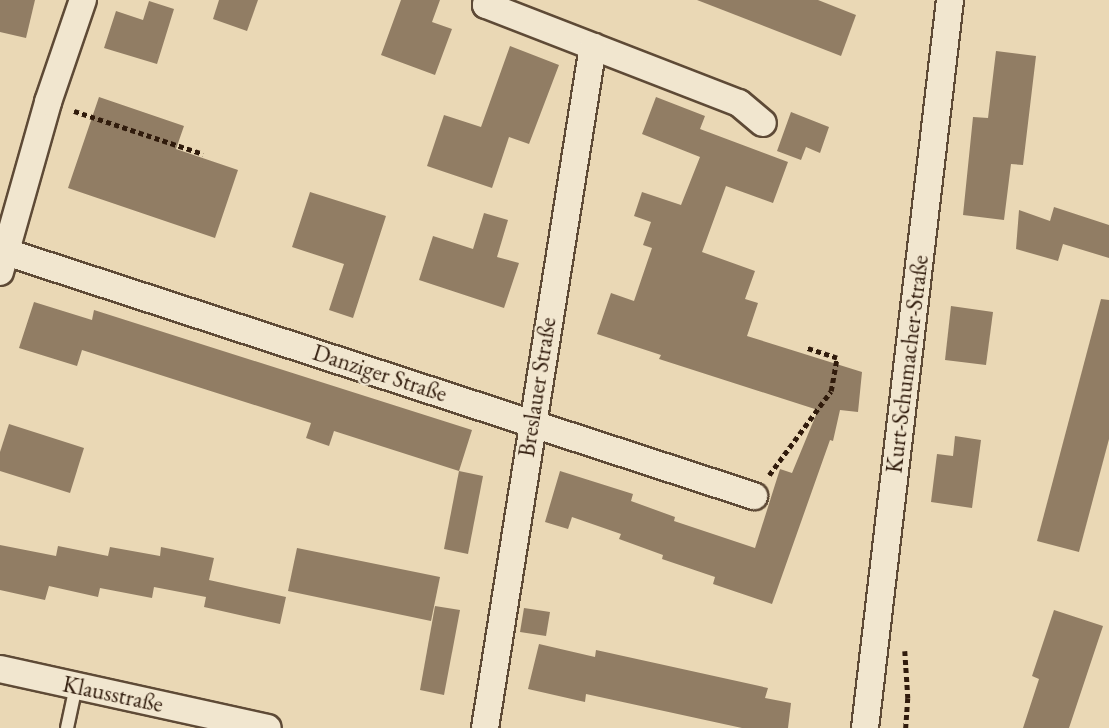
<!DOCTYPE html>
<html>
<head>
<meta charset="utf-8">
<style>
  body { margin:0 }
  #map { position:relative; width:1109px; height:728px; overflow:hidden; background:#ead8b5; font-family:"EB Garamond",serif }
  div>[style] { position:absolute }
  [style*='--x'] { left:calc(var(--x)*1px); top:calc(var(--y)*1px); width:calc(var(--w)*1px); rotate:calc(var(--a)*1deg) }
  .building>* { inset:0; background:#917d64 }
  .path>* { height:4.5px; margin-top:-2.25px; transform-origin:0; background:repeating-linear-gradient(90deg,#301b0c 0 5px,transparent 0 8.5px) }
  .roads { filter:drop-shadow(2px 0 #5e4a36) drop-shadow(-2px 0 #5e4a36) drop-shadow(0 2px #5e4a36) drop-shadow(0 -2px #5e4a36) }
  .lane>* { height:12px; margin:-6px; padding:0 6px; transform-origin:6px; border-radius:6px; background:#f1e6cf }
  .street>* { height:26px; margin:-13px; padding:0 13px; transform-origin:13px; border-radius:13px; background:#f1e6cf }
  span { translate:-50% -50%; white-space:nowrap; text-align:center; line-height:1.15; -webkit-text-stroke:5px #f1e6cf; paint-order:stroke }
  .street-label { font-size:23px; color:#301b0c }
</style>
</head>
<body>
<div id="map">
  <div class="building">
    <i style="clip-path:polygon(0 0,35px 0,26px 38px,0 32px)"></i>
    <i style="clip-path:polygon(219px 0,258px 0,247px 31px,213px 19px)"></i>
    <i style="clip-path:polygon(401px 0,440px 0,432px 22px,452px 29px,435px 75px,381px 55px)"></i>
    <i style="clip-path:polygon(697px 0,818px 0,856px 15px,841px 56px)"></i>
    <i style="clip-path:polygon(149px 1px,174px 9px,157px 64px,104px 48px,116px 11px,143px 20px)"></i>
    <i style="clip-path:polygon(510px 46px,559px 65px,529px 144px,509px 137px,492px 188px,427px 166px,444px 115px,481px 127px)"></i>
    <i style="clip-path:polygon(996px 51px,1036px 56px,1023px 165px,1011px 164px,1004px 220px,963px 215px,973px 117px,988px 118px)"></i>
    <i style="clip-path:polygon(99px 97px,184px 126px,176px 149px,238px 170px,215px 238px,68px 188px)"></i>
    <i style="clip-path:polygon(656px 97px,705px 116px,700px 129px,788px 162px,773px 203px,726px 186px,702px 252px,755px 271px,745px 299px,758px 303px,747px 336px,862px 372px,858px 412px,840px 410px,833px 441px,830px 440px,772px 604px,713px 584px,715px 577px,662px 559px,663px 555px,619px 539px,621px 534px,572px 517px,568px 529px,545px 522px,560px 471px,633px 494px,631px 501px,675px 517px,674px 521px,755px 548px,780px 469px,792px 473px,818px 410px,659px 359px,661px 355px,597px 334px,611px 293px,634px 301px,652px 248px,643px 245px,651px 222px,634px 216px,642px 192px,681px 205px,700px 157px,642px 134px)"></i>
    <i style="clip-path:polygon(791px 112px,829px 127px,820px 153px,806px 147px,801px 160px,777px 151px)"></i>
    <i style="clip-path:polygon(310px 192px,386px 216px,353px 318px,329px 310px,344px 264px,292px 247px)"></i>
    <i style="clip-path:polygon(1054px 207px,1109px 225px,1109px 258px,1063px 244px,1058px 261px,1016px 249px,1019px 210px,1050px 221px)"></i>
    <i style="clip-path:polygon(484px 213px,508px 220px,497px 257px,519px 263px,504px 308px,419px 280px,433px 236px,473px 249px)"></i>
    <i style="clip-path:polygon(1101px 299px,1109px 300px,1109px 439px,1079px 552px,1037px 541px)"></i>
    <i style="clip-path:polygon(34px 302px,92px 320px,94px 310px,472px 430px,459px 471px,334px 431px,329px 446px,306px 438px,311px 423px,82px 350px,77px 366px,19px 348px)"></i>
    <i style="clip-path:polygon(951px 306px,993px 312px,986px 365px,945px 360px)"></i>
    <i style="clip-path:polygon(9px 424px,84px 448px,70px 493px,0 471px,0 452px)"></i>
    <i style="clip-path:polygon(955px 436px,981px 440px,972px 508px,931px 502px,937px 454px,953px 456px)"></i>
    <i style="clip-path:polygon(459px 471px,483px 476px,468px 554px,444px 549px)"></i>
    <i style="clip-path:polygon(0 545px,56px 556px,58px 546px,108px 556px,110px 547px,160px 556px,161px 547px,214px 558px,209px 580px,286px 597px,280px 624px,204px 607px,206px 597px,154px 587px,152px 598px,100px 588px,98px 597px,49px 586px,45px 600px,0 590px)"></i>
    <i style="clip-path:polygon(297px 548px,440px 577px,431px 621px,288px 591px)"></i>
    <i style="clip-path:polygon(435px 606px,460px 610px,444px 695px,420px 690px)"></i>
    <i style="clip-path:polygon(524px 608px,550px 612px,546px 636px,520px 632px)"></i>
    <i style="clip-path:polygon(1054px 610px,1103px 626px,1069px 728px,1023px 728px,1039px 679px,1032px 676px)"></i>
    <i style="clip-path:polygon(539px 644px,595px 657px,596px 650px,768px 688px,765px 698px,791px 703px,788px 728px,742px 728px,586px 694px,585px 702px,528px 689px)"></i>
  </div>
  <div class="path">
    <i style="--x:74;--y:111;--w:136;--a:18.4"></i>
    <i style="--x:769;--y:475;--w:104;--a:-53.6"></i>
    <i style="--x:831;--y:391;--w:34;--a:-80"></i>
    <i style="--x:837;--y:358;--w:33;--a:-162"></i>
    <i style="--x:905;--y:651;--w:47;--a:86.3"></i>
    <i style="--x:908;--y:698;--w:30;--a:94"></i>
  </div>
  <div class="roads">
    <div class="lane">
      <i style="--x:67;--y:728;--w:43;--a:-77.9"></i>
    </div>
    <div class="street">
      <i style="--x:487;--y:0;--w:5;--a:101"></i>
      <i style="--x:486;--y:5;--w:271;--a:21.2"></i>
      <i style="--x:739;--y:103;--w:31;--a:40"></i>
      <i style="--x:6;--y:252;--w:787;--a:18.07"></i>
      <i style="--x:0;--y:272;--w:177;--a:-74.2"></i>
      <i style="--x:48;--y:102;--w:108;--a:-71.1"></i>
      <i style="--x:0;--y:669;--w:274;--a:12.4"></i>
      <i style="--x:485;--y:728;--w:690;--a:-81"></i>
      <i style="--x:865;--y:728;--w:733;--a:-83.34"></i>
    </div>
  </div>
  <div class="street-label">
    <span style="left:907px;top:364px;rotate:-83deg">Kurt-Schumacher-Straße</span>
    <span style="left:380px;top:373px;rotate:18deg">Danziger Straße</span>
    <span style="left:537px;top:387px;rotate:-81deg">Breslauer Straße</span>
    <span style="left:113px;top:694px;rotate:12deg">Klausstraße</span>
  </div>
</div>
</body>
</html>
